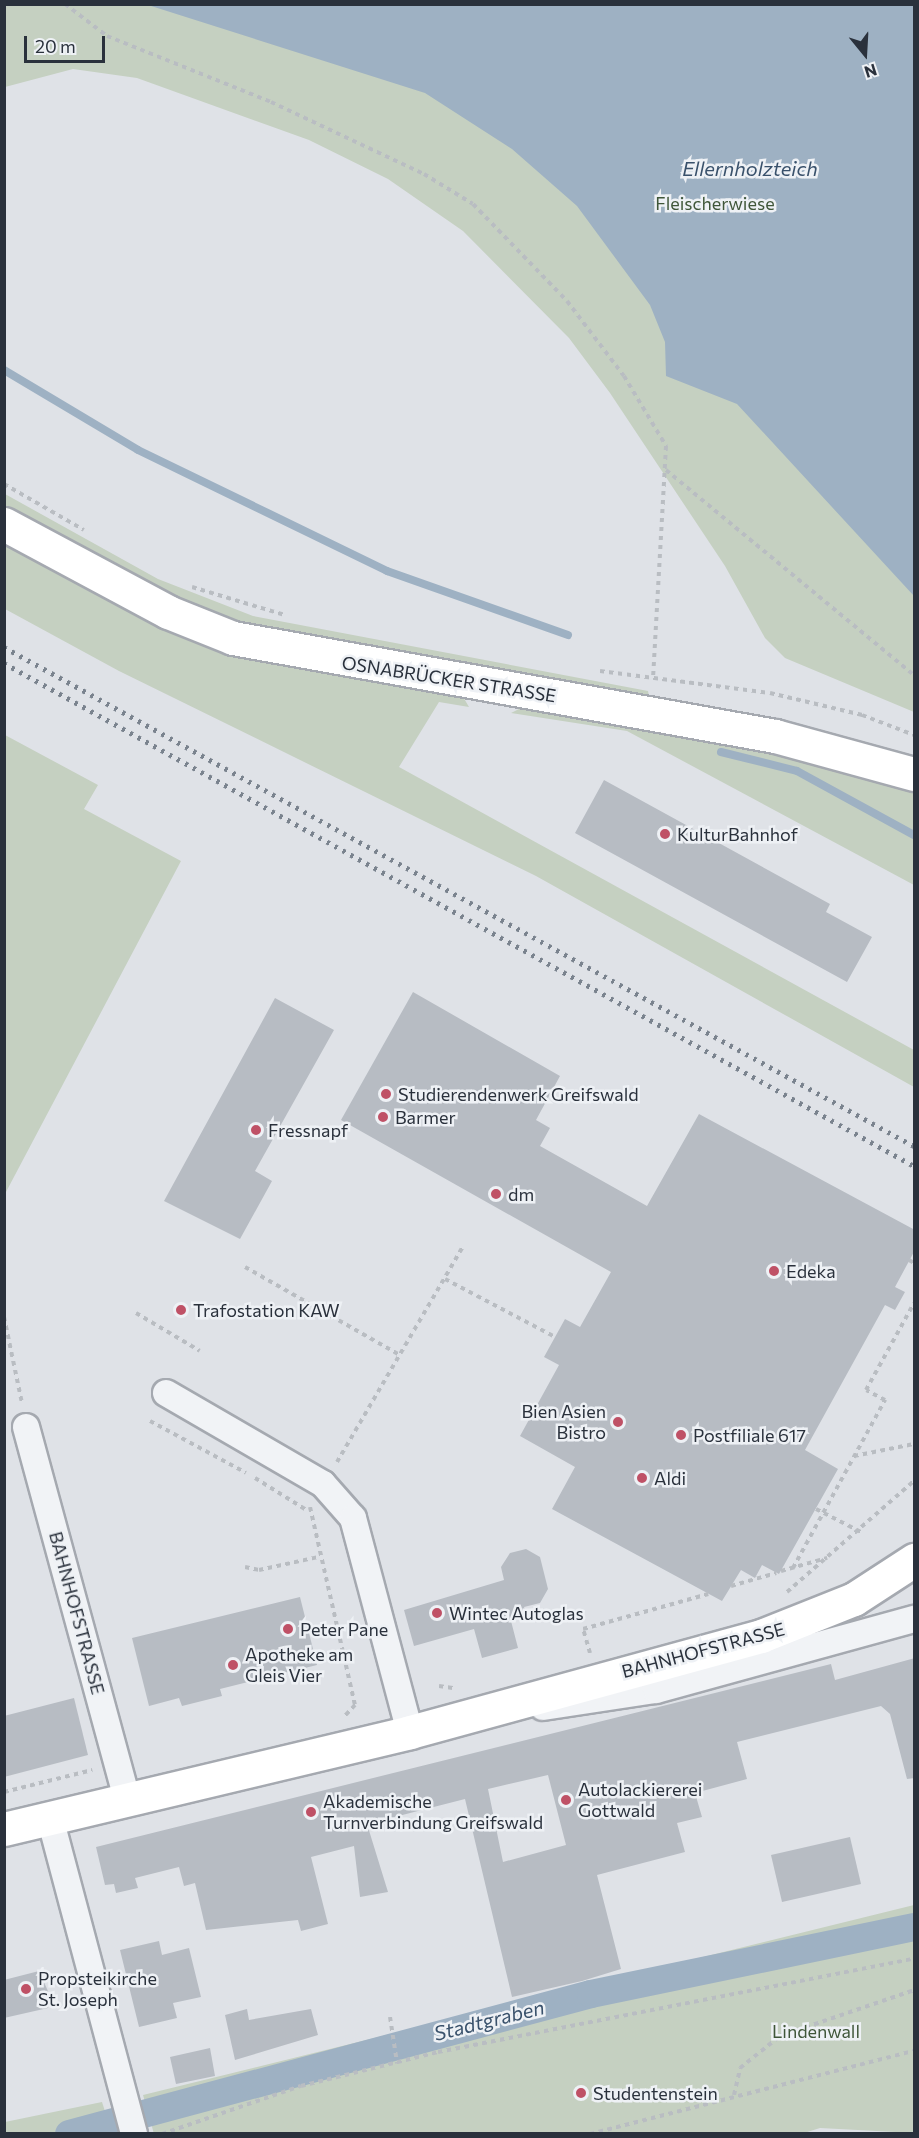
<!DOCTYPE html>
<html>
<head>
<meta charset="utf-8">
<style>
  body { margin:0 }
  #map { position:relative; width:919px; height:2138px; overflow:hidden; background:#dfe2e7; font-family:Commissioner,sans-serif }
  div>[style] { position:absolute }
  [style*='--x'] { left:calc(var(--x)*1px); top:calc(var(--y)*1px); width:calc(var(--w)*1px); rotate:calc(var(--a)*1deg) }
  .green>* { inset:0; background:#c5d0c1 }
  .water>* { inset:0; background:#9eb1c3 }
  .stream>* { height:8px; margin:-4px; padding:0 4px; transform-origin:4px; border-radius:4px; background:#9eb1c3 }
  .canal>* { height:28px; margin:-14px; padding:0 14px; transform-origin:14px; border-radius:14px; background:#9eb1c3 }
  .building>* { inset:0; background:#b7bcc3 }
  .path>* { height:4px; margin-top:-2px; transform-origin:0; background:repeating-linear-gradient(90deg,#b9bdc2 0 4.5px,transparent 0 9px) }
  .roads { filter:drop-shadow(2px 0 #a5a9b0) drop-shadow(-2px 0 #a5a9b0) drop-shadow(0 2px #a5a9b0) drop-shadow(0 -2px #a5a9b0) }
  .minor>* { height:26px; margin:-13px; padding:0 13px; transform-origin:13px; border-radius:13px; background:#f1f3f6 }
  .major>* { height:33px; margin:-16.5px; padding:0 16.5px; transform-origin:16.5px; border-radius:16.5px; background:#fff }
  .rail>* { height:4.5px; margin-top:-2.25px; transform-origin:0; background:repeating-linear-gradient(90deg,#7a838e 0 3px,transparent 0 9px) }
  .dots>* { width:16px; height:16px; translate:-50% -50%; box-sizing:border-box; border:3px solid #eef1f5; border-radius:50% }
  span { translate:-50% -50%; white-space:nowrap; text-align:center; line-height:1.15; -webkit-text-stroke:5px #eef1f5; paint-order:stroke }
  .park-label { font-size:18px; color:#3f5639 }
  .street-label { font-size:18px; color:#2a313c }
  .poi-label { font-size:18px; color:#2a313c }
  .left { translate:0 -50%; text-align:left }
  .right { translate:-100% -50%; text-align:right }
  .water-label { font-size:20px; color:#39516b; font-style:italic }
  .frame { position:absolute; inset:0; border:6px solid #2a313c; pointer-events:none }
  .north { position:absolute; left:835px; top:24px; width:60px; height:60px; -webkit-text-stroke:4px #eef1f5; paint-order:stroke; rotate:162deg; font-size:16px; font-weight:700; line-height:24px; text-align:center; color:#2a313c }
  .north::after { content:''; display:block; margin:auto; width:21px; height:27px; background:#2a313c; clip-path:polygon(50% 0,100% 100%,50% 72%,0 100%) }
  .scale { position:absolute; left:24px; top:36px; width:81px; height:27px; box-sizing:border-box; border:3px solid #2a313c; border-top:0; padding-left:8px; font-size:18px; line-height:21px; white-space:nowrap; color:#2a313c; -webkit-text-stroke:4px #eef1f5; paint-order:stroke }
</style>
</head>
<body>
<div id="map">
  <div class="green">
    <i style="clip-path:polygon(4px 5px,914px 5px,914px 712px,785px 658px,765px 638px,725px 566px,610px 393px,569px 338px,463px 231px,388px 179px,309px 140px,137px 78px,73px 69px,5px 87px)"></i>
    <i style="clip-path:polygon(5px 494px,158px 579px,253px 616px,648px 691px,650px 702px,281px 636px,217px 616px,164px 595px,5px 506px)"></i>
    <i style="clip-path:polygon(4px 540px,155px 624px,245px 656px,462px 695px,469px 707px,439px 702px,399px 767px,914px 1050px,914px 1087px,536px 876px,119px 671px,5px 609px)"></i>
    <i style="clip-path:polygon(523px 707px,769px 751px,914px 792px,914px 885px,627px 731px,511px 713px)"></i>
    <i style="clip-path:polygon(5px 735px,98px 785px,84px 809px,181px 861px,6px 1192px)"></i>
    <i style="clip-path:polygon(914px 1905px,914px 2133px,820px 2128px,801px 2134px,154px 2134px,143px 2095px)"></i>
    <i style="clip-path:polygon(102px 2102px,112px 2133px,5px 2133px,5px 2122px)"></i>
  </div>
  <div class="water">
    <i style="clip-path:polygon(148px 5px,914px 5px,914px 596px,737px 404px,666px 376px,665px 342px,650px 305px,577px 206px,512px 149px,425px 93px)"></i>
  </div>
  <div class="stream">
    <i style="--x:4;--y:370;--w:156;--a:30.8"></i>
    <i style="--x:138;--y:450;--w:277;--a:25.9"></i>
    <i style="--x:387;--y:571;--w:192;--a:19.5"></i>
    <i style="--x:721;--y:752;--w:78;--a:14"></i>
    <i style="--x:797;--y:771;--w:133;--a:28.7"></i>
  </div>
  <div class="canal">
    <i style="--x:69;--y:2134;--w:540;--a:-15.01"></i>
    <i style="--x:591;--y:1994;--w:330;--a:-11.7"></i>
  </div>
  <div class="building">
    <i style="clip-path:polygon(604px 780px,830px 904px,826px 912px,872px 937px,847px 982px,575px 833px)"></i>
    <i style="clip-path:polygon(413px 992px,560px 1076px,536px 1120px,550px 1128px,540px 1146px,647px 1206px,699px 1114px,915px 1230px,915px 1250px,895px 1287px,905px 1292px,895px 1310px,885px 1305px,805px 1450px,838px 1469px,779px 1574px,762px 1565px,755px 1578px,741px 1570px,722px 1601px,552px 1509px,575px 1467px,520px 1436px,559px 1365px,544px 1357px,565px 1319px,580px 1327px,611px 1272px,341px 1120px)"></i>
    <i style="clip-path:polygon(275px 998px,334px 1030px,255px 1171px,272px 1181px,240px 1239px,164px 1201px)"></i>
    <i style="clip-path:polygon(526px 1549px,540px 1557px,548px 1589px,540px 1603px,524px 1607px,527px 1616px,511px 1621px,518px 1648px,482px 1658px,474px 1629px,414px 1646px,404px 1610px,504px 1580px,501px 1567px,510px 1553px)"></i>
    <i style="clip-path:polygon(300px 1597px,317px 1665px,220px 1689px,222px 1696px,182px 1706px,179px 1698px,149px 1706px,132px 1638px)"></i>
    <i style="clip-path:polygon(evenodd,915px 1658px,915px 1778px,907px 1779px,890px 1714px,881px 1706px,737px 1742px,747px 1779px,695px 1793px,702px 1817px,677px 1823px,685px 1852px,597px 1875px,621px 1969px,582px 1981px,512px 1997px,465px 1799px,367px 1824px,388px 1892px,360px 1897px,354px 1846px,311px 1857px,328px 1924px,301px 1931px,298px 1920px,206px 1930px,195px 1883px,184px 1886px,179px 1867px,135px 1878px,138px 1888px,116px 1893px,114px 1884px,105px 1885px,96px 1847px,831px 1664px,835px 1680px,915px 1658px,548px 1775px,566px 1845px,503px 1862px,488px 1789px,548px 1775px)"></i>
    <i style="clip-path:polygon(74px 1698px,88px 1755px,4px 1777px,4px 1716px)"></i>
    <i style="clip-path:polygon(850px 1837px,861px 1884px,782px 1902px,771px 1855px)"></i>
    <i style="clip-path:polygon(159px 1941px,162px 1955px,189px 1948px,201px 1997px,173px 2003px,177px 2018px,139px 2027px,120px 1950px)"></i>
    <i style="clip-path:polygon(39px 1971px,51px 1998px,48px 2008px,4px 2018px,4px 1980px)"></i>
    <i style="clip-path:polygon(247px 2009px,249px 2020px,311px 2009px,318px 2035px,235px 2060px,225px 2015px)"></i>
    <i style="clip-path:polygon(210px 2048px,215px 2076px,176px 2084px,170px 2057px)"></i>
  </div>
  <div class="path">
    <i style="--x:65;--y:4;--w:53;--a:37.3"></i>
    <i style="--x:107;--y:36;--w:177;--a:21.9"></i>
    <i style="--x:271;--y:102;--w:169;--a:25.2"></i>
    <i style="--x:424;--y:174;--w:57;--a:31.5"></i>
    <i style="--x:473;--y:204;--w:135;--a:45.9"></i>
    <i style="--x:567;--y:301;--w:94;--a:52.8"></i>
    <i style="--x:624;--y:376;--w:82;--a:59"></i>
    <i style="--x:666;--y:446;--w:234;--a:93.2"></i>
    <i style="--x:666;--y:470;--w:322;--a:39.6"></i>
    <i style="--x:4;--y:484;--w:92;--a:29.9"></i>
    <i style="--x:192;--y:587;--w:97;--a:16.8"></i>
    <i style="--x:600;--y:671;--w:171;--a:7.4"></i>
    <i style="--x:770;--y:693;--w:95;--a:13.4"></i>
    <i style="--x:862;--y:715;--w:56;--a:21"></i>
    <i style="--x:909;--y:1260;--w:6;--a:31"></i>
    <i style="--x:245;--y:1267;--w:178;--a:29.6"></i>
    <i style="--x:445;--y:1279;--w:124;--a:27.8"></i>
    <i style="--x:136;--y:1313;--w:74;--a:30.7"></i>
    <i style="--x:4;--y:1317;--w:88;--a:78.2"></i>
    <i style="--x:150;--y:1421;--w:109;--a:28.4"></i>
    <i style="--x:854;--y:1456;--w:61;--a:-11.3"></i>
    <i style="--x:337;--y:1462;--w:248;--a:-59.7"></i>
    <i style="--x:255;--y:1478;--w:62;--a:31.9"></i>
    <i style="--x:310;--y:1507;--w:203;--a:77.2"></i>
    <i style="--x:355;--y:1705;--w:16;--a:133"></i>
    <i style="--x:816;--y:1509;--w:51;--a:27.1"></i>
    <i style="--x:245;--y:1567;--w:14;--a:12"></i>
    <i style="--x:259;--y:1570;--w:60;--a:-12.4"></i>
    <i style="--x:793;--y:1568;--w:192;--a:-61.3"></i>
    <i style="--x:885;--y:1400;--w:21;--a:-152"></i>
    <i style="--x:866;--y:1390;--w:99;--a:-61.1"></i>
    <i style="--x:781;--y:1571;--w:48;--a:-15.8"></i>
    <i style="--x:731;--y:1586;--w:47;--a:-16.1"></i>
    <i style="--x:787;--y:1592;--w:169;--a:-41.2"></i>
    <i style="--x:590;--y:1653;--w:25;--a:-106"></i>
    <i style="--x:583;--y:1629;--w:130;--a:-15.6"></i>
    <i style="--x:439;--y:1686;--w:14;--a:8"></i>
    <i style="--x:4;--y:1792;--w:91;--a:-14"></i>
    <i style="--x:390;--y:2017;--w:47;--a:81.3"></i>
    <i style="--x:734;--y:2095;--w:28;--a:-77"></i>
    <i style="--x:740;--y:2068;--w:51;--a:-38.7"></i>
    <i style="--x:780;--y:2036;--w:142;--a:-18.9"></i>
    <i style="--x:162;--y:2134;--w:147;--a:-19.1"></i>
    <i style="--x:301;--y:2086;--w:141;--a:-13.9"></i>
    <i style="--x:438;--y:2052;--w:485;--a:-11.1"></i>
    <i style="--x:590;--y:2134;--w:334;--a:-14.4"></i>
  </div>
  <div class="roads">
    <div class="minor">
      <i style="--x:166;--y:1393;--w:181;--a:30.1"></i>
      <i style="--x:323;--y:1484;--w:45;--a:48.6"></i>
      <i style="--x:353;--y:1518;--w:221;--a:75.1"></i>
      <i style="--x:26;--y:1427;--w:385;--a:74.8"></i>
      <i style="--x:543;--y:1707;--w:114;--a:-8.6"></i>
      <i style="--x:656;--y:1690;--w:268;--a:-15.4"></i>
      <i style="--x:50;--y:1818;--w:327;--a:75.1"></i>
    </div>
    <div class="major">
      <i style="--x:4;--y:524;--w:186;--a:28.2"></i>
      <i style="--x:168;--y:612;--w:70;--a:21.8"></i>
      <i style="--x:233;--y:638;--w:551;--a:10.25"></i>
      <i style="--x:775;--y:736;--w:144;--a:15.3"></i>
      <i style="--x:4;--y:1829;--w:417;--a:-13.4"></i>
      <i style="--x:410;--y:1732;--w:364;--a:-15.3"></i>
      <i style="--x:761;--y:1636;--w:100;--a:-21.7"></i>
      <i style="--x:854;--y:1599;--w:72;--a:-33"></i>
    </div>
  </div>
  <div class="rail">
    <i style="--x:4;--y:647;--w:1038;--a:28.74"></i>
    <i style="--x:4;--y:663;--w:1040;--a:28.93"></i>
  </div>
  <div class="dots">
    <i style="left:665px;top:834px;background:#bf5166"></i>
    <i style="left:386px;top:1094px;background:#bf5166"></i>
    <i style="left:383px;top:1117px;background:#bf5166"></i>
    <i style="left:256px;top:1130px;background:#bf5166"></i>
    <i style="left:496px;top:1194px;background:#bf5166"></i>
    <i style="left:774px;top:1271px;background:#bf5166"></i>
    <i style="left:181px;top:1310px;background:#bf5166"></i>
    <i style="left:618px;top:1422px;background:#bf5166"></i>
    <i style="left:681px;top:1435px;background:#bf5166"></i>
    <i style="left:642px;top:1478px;background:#bf5166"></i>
    <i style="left:437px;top:1613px;background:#bf5166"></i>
    <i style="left:288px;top:1629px;background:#bf5166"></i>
    <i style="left:233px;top:1665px;background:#bf5166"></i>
    <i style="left:566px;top:1800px;background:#bf5166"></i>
    <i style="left:311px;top:1812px;background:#bf5166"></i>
    <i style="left:26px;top:1989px;background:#bf5166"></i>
    <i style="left:581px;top:2093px;background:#bf5166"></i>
  </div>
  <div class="park-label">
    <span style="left:715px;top:203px">Fleischerwiese</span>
    <span style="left:816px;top:2031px">Lindenwall</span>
  </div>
  <div class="street-label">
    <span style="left:449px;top:679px;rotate:9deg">OSNABRÜCKER STRASSE</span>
    <span style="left:77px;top:1613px;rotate:75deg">BAHNHOFSTRASSE</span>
    <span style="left:703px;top:1650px;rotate:-15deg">BAHNHOFSTRASSE</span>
  </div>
  <div class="poi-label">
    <span class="left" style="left:677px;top:834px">KulturBahnhof</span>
    <span class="left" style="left:398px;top:1094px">Studierendenwerk Greifswald</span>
    <span class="left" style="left:395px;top:1117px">Barmer</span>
    <span class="left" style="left:268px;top:1130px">Fressnapf</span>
    <span class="left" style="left:508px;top:1194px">dm</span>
    <span class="left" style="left:786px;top:1271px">Edeka</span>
    <span class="left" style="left:193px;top:1310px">Trafostation KAW</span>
    <span class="right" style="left:606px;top:1422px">Bien Asien<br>Bistro</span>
    <span class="left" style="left:693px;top:1435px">Postfiliale 617</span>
    <span class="left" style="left:654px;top:1478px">Aldi</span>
    <span class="left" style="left:449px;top:1613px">Wintec Autoglas</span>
    <span class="left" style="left:300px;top:1629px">Peter Pane</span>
    <span class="left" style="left:245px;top:1665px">Apotheke am<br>Gleis Vier</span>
    <span class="left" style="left:578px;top:1800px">Autolackiererei<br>Gottwald</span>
    <span class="left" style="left:323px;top:1812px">Akademische<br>Turnverbindung Greifswald</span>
    <span class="left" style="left:38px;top:1989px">Propsteikirche<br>St. Joseph</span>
    <span class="left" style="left:593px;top:2093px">Studentenstein</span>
  </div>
  <div class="water-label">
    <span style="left:750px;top:168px">Ellernholzteich</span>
    <span style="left:489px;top:2020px;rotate:-14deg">Stadtgraben</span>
  </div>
  <div class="frame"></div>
  <div class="north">N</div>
  <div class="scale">20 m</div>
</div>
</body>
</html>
